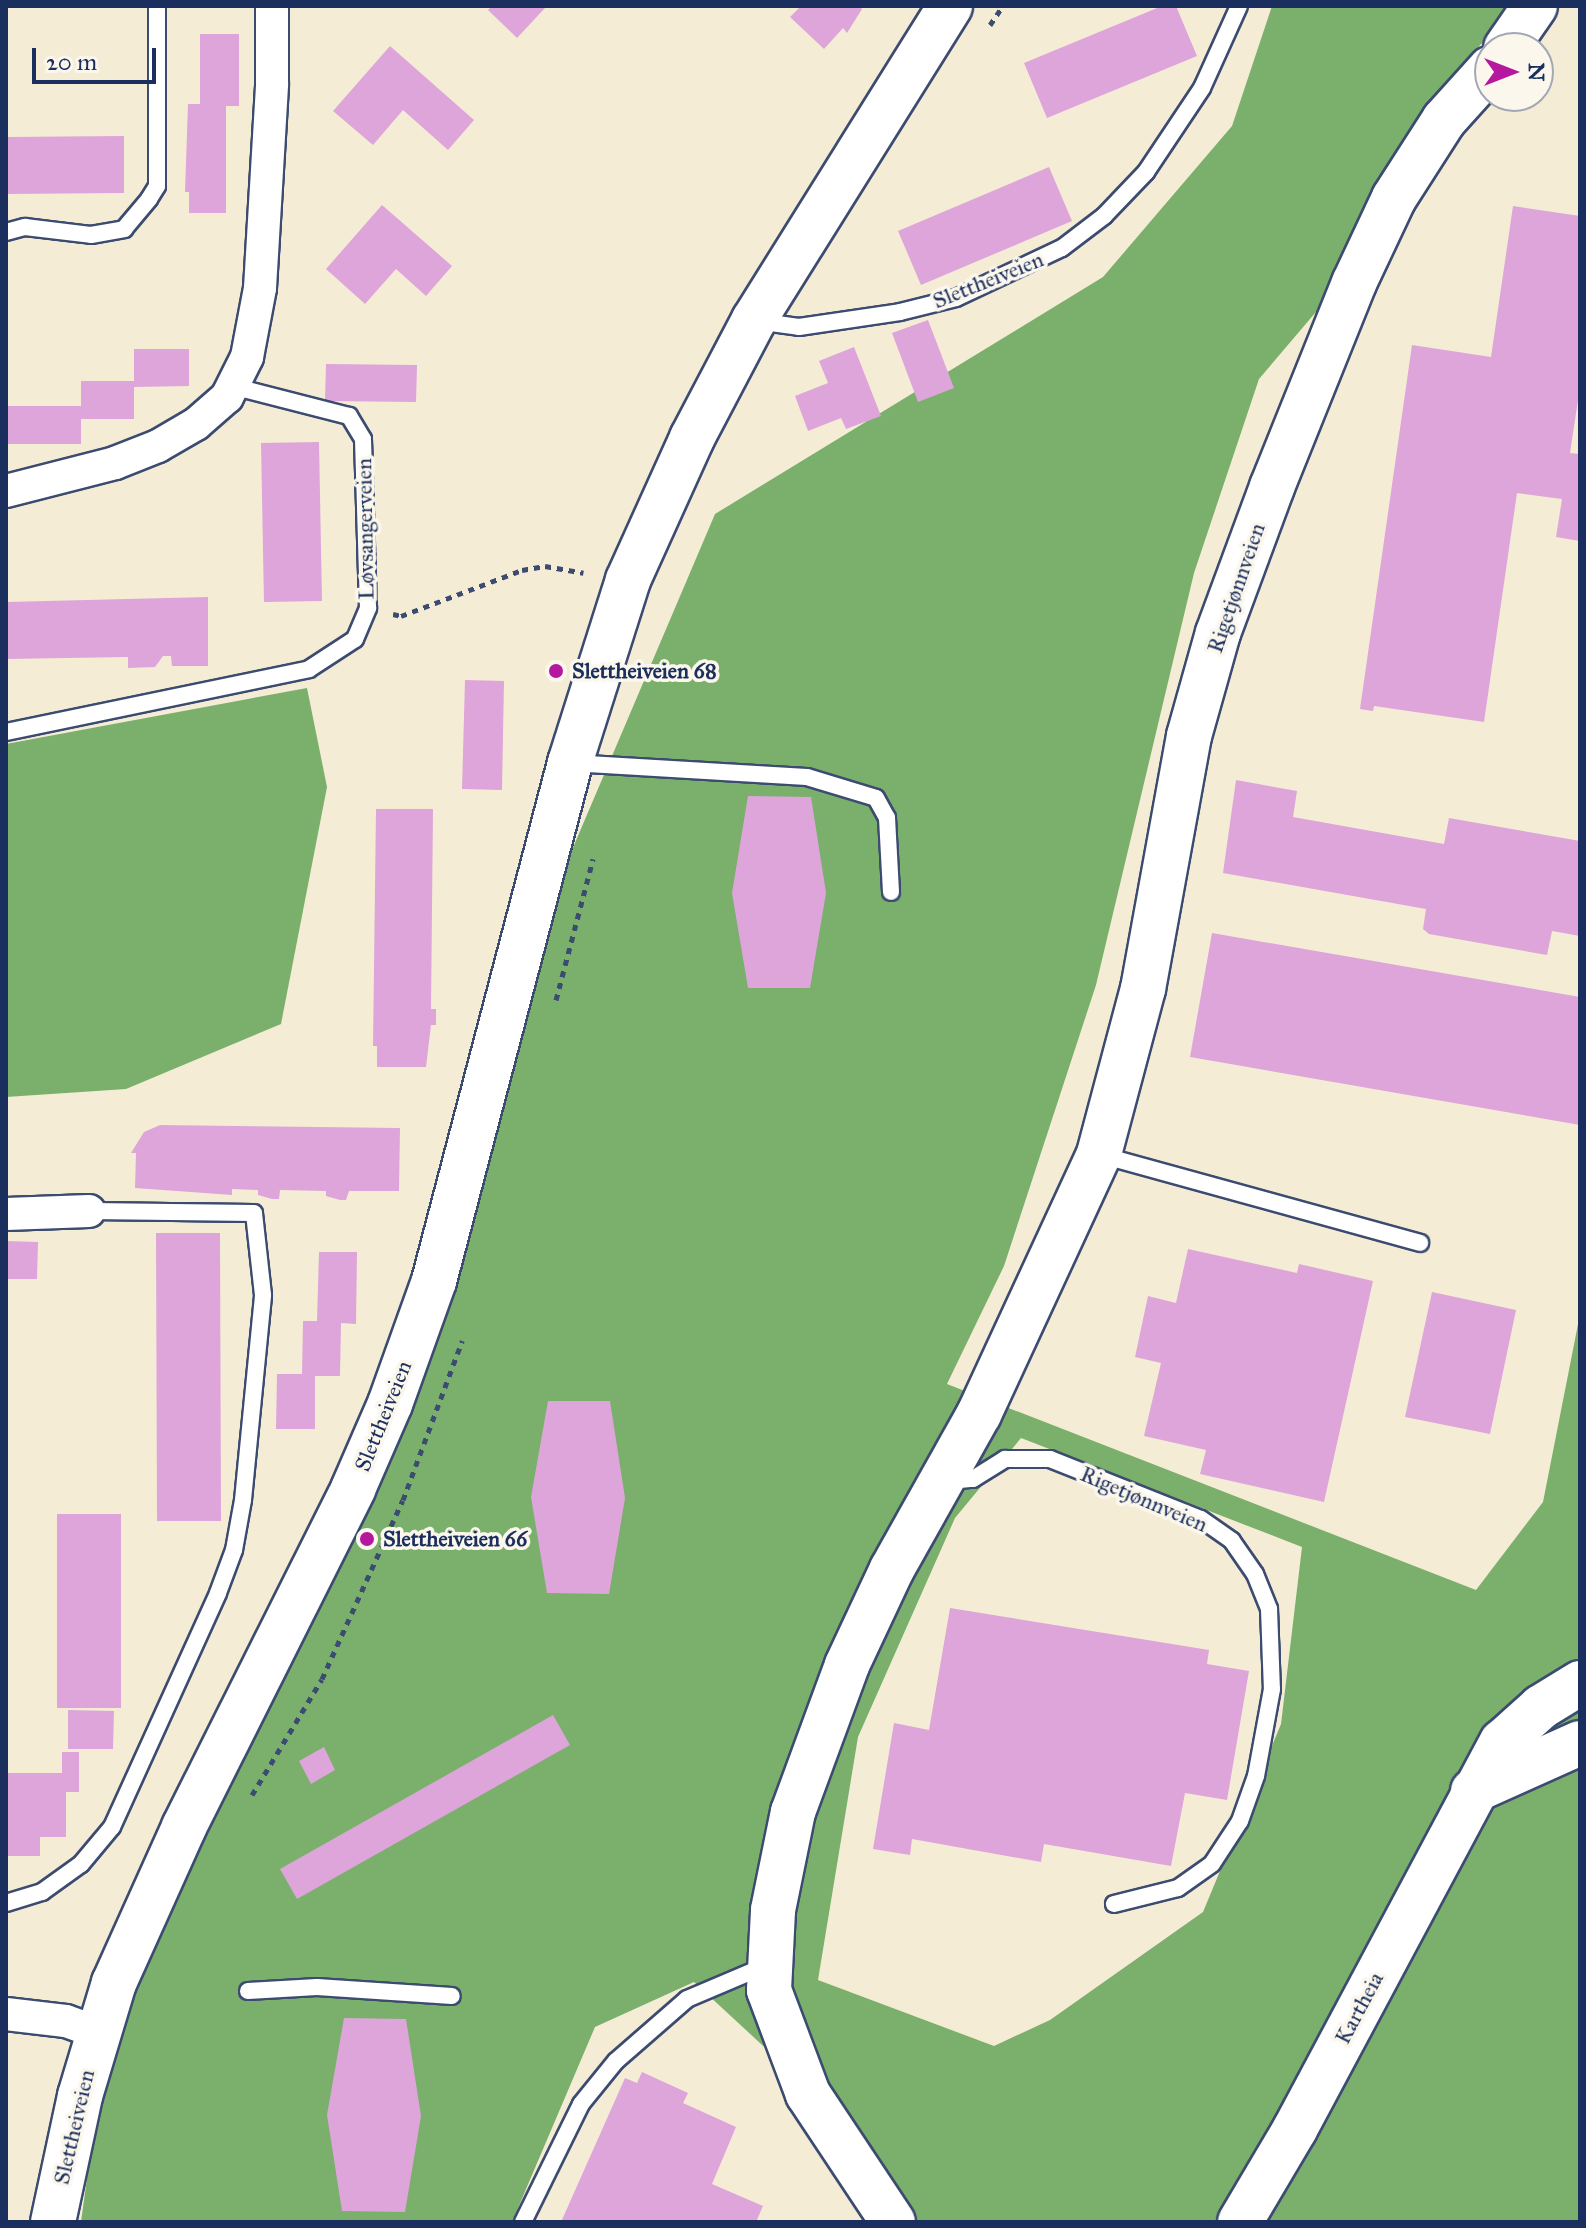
<!DOCTYPE html>
<html>
<head>
<meta charset="utf-8">
<style>
  body { margin:0 }
  #map { position:relative; width:1586px; height:2228px; overflow:hidden; background:#f5ecd6; font-family:"IM FELL Great Primer",serif }
  div>[style] { position:absolute }
  [style*='--x'] { left:calc(var(--x)*1px); top:calc(var(--y)*1px); width:calc(var(--w)*1px); rotate:calc(var(--a)*1deg) }
  .forest>* { inset:0; background:#7ab06c }
  .building>* { inset:0; background:#dda5da }
  .path>* { height:5px; margin-top:-2.5px; transform-origin:0; background:repeating-linear-gradient(90deg,#3c4b70 0 6px,transparent 0 12px) }
  .roads { filter:drop-shadow(2px 0 #3c4b70) drop-shadow(-2px 0 #3c4b70) drop-shadow(0 2px #3c4b70) drop-shadow(0 -2px #3c4b70) }
  .lane>* { height:16px; margin:-8px; padding:0 8px; transform-origin:8px; border-radius:8px; background:#fff }
  .street>* { height:32px; margin:-16px; padding:0 16px; transform-origin:16px; border-radius:16px; background:#fff }
  .secondary>* { height:44px; margin:-22px; padding:0 22px; transform-origin:22px; border-radius:22px; background:#fff }
  .dots>* { width:22px; height:22px; translate:-50% -50%; box-sizing:border-box; border:4px solid #fbf7ec; border-radius:50% }
  span { translate:-50% -50%; white-space:nowrap; text-align:center; line-height:1.15; -webkit-text-stroke:7px #fbf7ec; paint-order:stroke }
  .street-label { font-size:22px; color:#1b2f5e }
  .poi-label { font-size:22px; color:#1b2f5e; font-weight:700 }
  .left { translate:0 -50%; text-align:left }
  .frame { position:absolute; inset:0; border:8px solid #1b2f5e; pointer-events:none }
  .north { position:absolute; left:1474px; top:32px; width:80px; height:80px; box-sizing:border-box; background:#fbf7ec; border:2px solid #a1a7b3; border-radius:50%; rotate:90deg; font-size:22px; font-weight:700; line-height:32px; text-align:center; color:#1b2f5e }
  .north::after { content:''; display:block; margin:auto; width:28px; height:36px; background:#b5179e; clip-path:polygon(50% 0,100% 100%,50% 72%,0 100%) }
  .scale { position:absolute; left:32px; top:48px; width:124px; height:36px; box-sizing:border-box; border:4px solid #1b2f5e; border-top:0; padding-left:10px; font-size:24px; line-height:28px; white-space:nowrap; color:#1b2f5e; -webkit-text-stroke:6px #fbf7ec; paint-order:stroke }
</style>
</head>
<body>
<div id="map">
  <div class="forest">
    <i style="clip-path:polygon(evenodd,1272px 6px,1517px 6px,1448px 79px,1327px 299px,1259px 379px,1194px 573px,1096px 985px,1004px 1266px,947px 1384px,1476px 1590px,1543px 1502px,1580px 1314px,1580px 2222px,874px 2222px,826px 2104px,694px 1982px,595px 2027px,512px 2222px,81px 2222px,99px 2091px,176px 1859px,368px 1421px,523px 965px,715px 514px,1103px 277px,1232px 126px,1272px 6px,1021px 1438px,1302px 1547px,1281px 1724px,1203px 1912px,1050px 2020px,994px 2046px,818px 1980px,858px 1737px,955px 1518px,1021px 1438px)"></i>
    <i style="clip-path:polygon(307px 688px,327px 787px,281px 1024px,126px 1089px,6px 1097px,6px 744px)"></i>
  </div>
  <div class="building">
    <i style="clip-path:polygon(492px 6px,543px 6px,545px 8px,517px 38px,488px 10px)"></i>
    <i style="clip-path:polygon(801px 6px,859px 6px,862px 9px,847px 33px,843px 28px,824px 49px,790px 17px)"></i>
    <i style="clip-path:polygon(1162px 6px,1176px 6px,1197px 56px,1047px 118px,1024px 63px)"></i>
    <i style="clip-path:polygon(200px 34px,239px 34px,239px 106px,226px 106px,226px 213px,189px 213px,189px 192px,185px 192px,188px 104px,200px 104px)"></i>
    <i style="clip-path:polygon(390px 46px,474px 120px,448px 150px,403px 110px,373px 145px,333px 111px)"></i>
    <i style="clip-path:polygon(124px 136px,124px 193px,6px 194px,6px 137px)"></i>
    <i style="clip-path:polygon(1049px 167px,1072px 221px,921px 285px,898px 231px)"></i>
    <i style="clip-path:polygon(382px 205px,452px 266px,426px 296px,396px 269px,365px 304px,326px 269px)"></i>
    <i style="clip-path:polygon(1513px 206px,1580px 216px,1580px 387px,1570px 453px,1580px 454px,1580px 541px,1556px 537px,1562px 499px,1517px 493px,1484px 722px,1374px 706px,1373px 711px,1360px 709px,1412px 345px,1491px 357px)"></i>
    <i style="clip-path:polygon(928px 320px,954px 388px,918px 402px,892px 333px)"></i>
    <i style="clip-path:polygon(854px 347px,881px 416px,846px 429px,841px 418px,808px 431px,795px 396px,828px 383px,819px 361px)"></i>
    <i style="clip-path:polygon(134px 349px,189px 349px,189px 386px,134px 387px,134px 419px,81px 419px,81px 444px,6px 444px,6px 406px,81px 406px,81px 381px,134px 381px)"></i>
    <i style="clip-path:polygon(326px 364px,417px 365px,416px 402px,325px 401px)"></i>
    <i style="clip-path:polygon(319px 442px,322px 601px,264px 602px,261px 443px)"></i>
    <i style="clip-path:polygon(208px 597px,208px 666px,172px 666px,171px 656px,163px 656px,155px 667px,128px 668px,128px 657px,6px 659px,6px 602px)"></i>
    <i style="clip-path:polygon(465px 680px,504px 681px,502px 790px,462px 789px)"></i>
    <i style="clip-path:polygon(1236px 780px,1297px 791px,1293px 817px,1444px 844px,1449px 818px,1580px 841px,1580px 936px,1552px 931px,1547px 955px,1429px 934px,1423px 929px,1426px 909px,1223px 873px)"></i>
    <i style="clip-path:polygon(748px 796px,811px 797px,826px 893px,810px 988px,748px 988px,732px 893px)"></i>
    <i style="clip-path:polygon(376px 809px,433px 809px,431px 1009px,436px 1009px,436px 1025px,431px 1025px,426px 1067px,377px 1067px,377px 1046px,373px 1046px)"></i>
    <i style="clip-path:polygon(1212px 933px,1580px 997px,1580px 1125px,1190px 1057px)"></i>
    <i style="clip-path:polygon(160px 1125px,400px 1128px,399px 1191px,349px 1191px,346px 1200px,340px 1200px,326px 1196px,326px 1191px,280px 1190px,279px 1199px,272px 1199px,258px 1195px,258px 1190px,232px 1189px,232px 1195px,135px 1188px,136px 1153px,131px 1153px,144px 1132px)"></i>
    <i style="clip-path:polygon(156px 1233px,220px 1233px,221px 1521px,157px 1521px)"></i>
    <i style="clip-path:polygon(6px 1241px,38px 1242px,37px 1279px,6px 1279px)"></i>
    <i style="clip-path:polygon(1188px 1249px,1297px 1273px,1299px 1264px,1373px 1281px,1324px 1502px,1200px 1474px,1206px 1450px,1144px 1436px,1161px 1363px,1135px 1357px,1148px 1296px,1176px 1303px)"></i>
    <i style="clip-path:polygon(319px 1252px,357px 1252px,356px 1324px,341px 1323px,340px 1376px,315px 1376px,315px 1429px,276px 1429px,277px 1374px,302px 1374px,303px 1321px,317px 1321px)"></i>
    <i style="clip-path:polygon(1432px 1292px,1516px 1310px,1490px 1434px,1405px 1417px)"></i>
    <i style="clip-path:polygon(548px 1401px,610px 1401px,625px 1498px,609px 1594px,547px 1593px,531px 1497px)"></i>
    <i style="clip-path:polygon(57px 1514px,121px 1514px,121px 1708px,57px 1708px)"></i>
    <i style="clip-path:polygon(950px 1608px,1209px 1650px,1207px 1664px,1249px 1671px,1227px 1800px,1185px 1793px,1171px 1866px,1044px 1844px,1041px 1862px,912px 1839px,910px 1855px,873px 1849px,894px 1723px,929px 1730px)"></i>
    <i style="clip-path:polygon(68px 1710px,114px 1711px,113px 1749px,68px 1749px)"></i>
    <i style="clip-path:polygon(553px 1715px,570px 1745px,297px 1899px,280px 1869px)"></i>
    <i style="clip-path:polygon(324px 1747px,335px 1770px,311px 1784px,299px 1761px)"></i>
    <i style="clip-path:polygon(62px 1752px,79px 1752px,79px 1792px,66px 1792px,66px 1837px,40px 1837px,40px 1856px,6px 1856px,6px 1773px,62px 1773px)"></i>
    <i style="clip-path:polygon(344px 2018px,406px 2019px,421px 2116px,405px 2212px,342px 2211px,327px 2115px)"></i>
    <i style="clip-path:polygon(642px 2072px,688px 2093px,683px 2103px,736px 2127px,712px 2184px,763px 2206px,756px 2222px,561px 2222px,625px 2078px,637px 2083px)"></i>
  </div>
  <div class="path">
    <i style="--x:990;--y:25;--w:23;--a:-56"></i>
    <i style="--x:393;--y:614;--w:8;--a:14"></i>
    <i style="--x:401;--y:616;--w:129;--a:-20.8"></i>
    <i style="--x:522;--y:570;--w:23;--a:-10"></i>
    <i style="--x:545;--y:566;--w:39;--a:10"></i>
    <i style="--x:556;--y:1000;--w:146;--a:-75.3"></i>
    <i style="--x:252;--y:1795;--w:135;--a:-58.9"></i>
    <i style="--x:322;--y:1679;--w:196;--a:-65.7"></i>
    <i style="--x:403;--y:1500;--w:170;--a:-69.6"></i>
  </div>
  <div class="roads">
    <div class="lane">
      <i style="--x:6;--y:232;--w:20;--a:-15"></i>
      <i style="--x:25;--y:227;--w:66;--a:6.9"></i>
      <i style="--x:91;--y:235;--w:34;--a:-10"></i>
      <i style="--x:124;--y:229;--w:39;--a:-50"></i>
      <i style="--x:149;--y:199;--w:15;--a:-58"></i>
      <i style="--x:157;--y:186;--w:180;--a:-90"></i>
      <i style="--x:756;--y:321;--w:43;--a:7.9"></i>
      <i style="--x:799;--y:327;--w:102;--a:-8.4"></i>
      <i style="--x:900;--y:312;--w:58;--a:-14"></i>
      <i style="--x:956;--y:298;--w:117;--a:-25.3"></i>
      <i style="--x:1062;--y:248;--w:53;--a:-37.3"></i>
      <i style="--x:1104;--y:216;--w:61;--a:-46.3"></i>
      <i style="--x:1146;--y:172;--w:101;--a:-56.3"></i>
      <i style="--x:1202;--y:88;--w:90;--a:-65.7"></i>
      <i style="--x:6;--y:732;--w:309;--a:-11.7"></i>
      <i style="--x:309;--y:669;--w:55;--a:-33.1"></i>
      <i style="--x:355;--y:639;--w:34;--a:-67"></i>
      <i style="--x:368;--y:608;--w:169;--a:-91.7"></i>
      <i style="--x:363;--y:439;--w:27;--a:-121"></i>
      <i style="--x:349;--y:416;--w:121;--a:-165.6"></i>
      <i style="--x:571;--y:763;--w:236;--a:3.4"></i>
      <i style="--x:807;--y:777;--w:72;--a:16.9"></i>
      <i style="--x:876;--y:798;--w:23;--a:61"></i>
      <i style="--x:887;--y:818;--w:74;--a:86.9"></i>
      <i style="--x:1101;--y:1155;--w:331;--a:15.4"></i>
      <i style="--x:948;--y:1481;--w:25;--a:-5"></i>
      <i style="--x:973;--y:1479;--w:38;--a:-32"></i>
      <i style="--x:1005;--y:1459;--w:45;--a:0"></i>
      <i style="--x:1050;--y:1459;--w:162;--a:21.7"></i>
      <i style="--x:1201;--y:1519;--w:38;--a:35"></i>
      <i style="--x:1232;--y:1541;--w:40;--a:55.1"></i>
      <i style="--x:1255;--y:1574;--w:38;--a:68"></i>
      <i style="--x:1269;--y:1609;--w:80;--a:87.9"></i>
      <i style="--x:1272;--y:1689;--w:88;--a:100.4"></i>
      <i style="--x:1256;--y:1776;--w:48;--a:109.6"></i>
      <i style="--x:1240;--y:1821;--w:51;--a:123.1"></i>
      <i style="--x:1212;--y:1864;--w:42;--a:144.8"></i>
      <i style="--x:1178;--y:1888;--w:66;--a:166"></i>
      <i style="--x:6;--y:1903;--w:38;--a:-17"></i>
      <i style="--x:42;--y:1892;--w:48;--a:-35.7"></i>
      <i style="--x:81;--y:1864;--w:48;--a:-50"></i>
      <i style="--x:112;--y:1827;--w:257;--a:-65.6"></i>
      <i style="--x:218;--y:1593;--w:46;--a:-69.6"></i>
      <i style="--x:234;--y:1550;--w:51;--a:-79.8"></i>
      <i style="--x:243;--y:1500;--w:206;--a:-84.4"></i>
      <i style="--x:263;--y:1295;--w:82;--a:-96.3"></i>
      <i style="--x:254;--y:1213;--w:165;--a:-179.3"></i>
      <i style="--x:248;--y:1991;--w:69;--a:-3.3"></i>
      <i style="--x:317;--y:1987;--w:135;--a:3.8"></i>
      <i style="--x:523;--y:2222;--w:131;--a:-63.8"></i>
      <i style="--x:581;--y:2104;--w:55;--a:-50.9"></i>
      <i style="--x:616;--y:2061;--w:94;--a:-41.1"></i>
      <i style="--x:687;--y:1999;--w:87;--a:-23"></i>
    </div>
    <div class="street">
      <i style="--x:6;--y:491;--w:113;--a:-14.4"></i>
      <i style="--x:115;--y:463;--w:46;--a:-21.6"></i>
      <i style="--x:158;--y:446;--w:44;--a:-30.1"></i>
      <i style="--x:196;--y:424;--w:41;--a:-41.1"></i>
      <i style="--x:227;--y:397;--w:45;--a:-63.4"></i>
      <i style="--x:247;--y:357;--w:70;--a:-79.3"></i>
      <i style="--x:260;--y:288;--w:205;--a:-86.6"></i>
      <i style="--x:272;--y:83;--w:77;--a:-90"></i>
      <i style="--x:6;--y:1214;--w:83;--a:-2.1"></i>
      <i style="--x:6;--y:2014;--w:60;--a:6.7"></i>
      <i style="--x:66;--y:2021;--w:33;--a:20"></i>
    </div>
    <div class="secondary">
      <i style="--x:1506;--y:48;--w:51;--a:-55.4"></i>
      <i style="--x:1473;--y:1791;--w:117;--a:-24.2"></i>
      <i style="--x:53;--y:2222;--w:129;--a:-77.9"></i>
      <i style="--x:80;--y:2096;--w:118;--a:-73.3"></i>
      <i style="--x:114;--y:1983;--w:171;--a:-65.8"></i>
      <i style="--x:184;--y:1827;--w:378;--a:-63.4"></i>
      <i style="--x:353;--y:1489;--w:93;--a:-66.5"></i>
      <i style="--x:390;--y:1404;--w:131;--a:-70.3"></i>
      <i style="--x:434;--y:1281;--w:536;--a:-75.29"></i>
      <i style="--x:570;--y:763;--w:192;--a:-72.4"></i>
      <i style="--x:628;--y:580;--w:156;--a:-65.7"></i>
      <i style="--x:692;--y:438;--w:133;--a:-62.3"></i>
      <i style="--x:754;--y:320;--w:370;--a:-58"></i>
      <i style="--x:893;--y:2222;--w:154;--a:-123.6"></i>
      <i style="--x:808;--y:2094;--w:111;--a:-110.6"></i>
      <i style="--x:769;--y:1990;--w:80;--a:-87.1"></i>
      <i style="--x:773;--y:1910;--w:100;--a:-78.5"></i>
      <i style="--x:793;--y:1812;--w:157;--a:-69.8"></i>
      <i style="--x:847;--y:1665;--w:106;--a:-64.9"></i>
      <i style="--x:892;--y:1569;--w:178;--a:-60.7"></i>
      <i style="--x:979;--y:1414;--w:286;--a:-65.2"></i>
      <i style="--x:1099;--y:1154;--w:171;--a:-75.1"></i>
      <i style="--x:1143;--y:989;--w:257;--a:-79.7"></i>
      <i style="--x:1189;--y:736;--w:107;--a:-74.3"></i>
      <i style="--x:1218;--y:633;--w:156;--a:-69.7"></i>
      <i style="--x:1272;--y:487;--w:220;--a:-68.1"></i>
      <i style="--x:1354;--y:283;--w:94;--a:-64.8"></i>
      <i style="--x:1394;--y:198;--w:93;--a:-57.3"></i>
      <i style="--x:1444;--y:120;--w:69;--a:-48"></i>
      <i style="--x:1240;--y:2222;--w:108;--a:-59.4"></i>
      <i style="--x:1295;--y:2129;--w:439;--a:-61.9"></i>
      <i style="--x:1502;--y:1742;--w:52;--a:-41.9"></i>
      <i style="--x:1541;--y:1707;--w:46;--a:-31.6"></i>
    </div>
  </div>
  <div class="dots">
    <i style="left:556px;top:671px;background:#b5179e"></i>
    <i style="left:367px;top:1539px;background:#b5179e"></i>
  </div>
  <div class="street-label">
    <span style="left:988px;top:280px;rotate:-22deg">Slettheiveien</span>
    <span style="left:365px;top:529px;rotate:-91deg">Løvsangerveien</span>
    <span style="left:1236px;top:588px;rotate:-71deg">Rigetjønnveien</span>
    <span style="left:383px;top:1416px;rotate:-68deg">Slettheiveien</span>
    <span style="left:1144px;top:1499px;rotate:23deg">Rigetjønnveien</span>
    <span style="left:1359px;top:2008px;rotate:-62deg">Kartheia</span>
    <span style="left:74px;top:2127px;rotate:-77deg">Slettheiveien</span>
  </div>
  <div class="poi-label">
    <span class="left" style="left:572px;top:671px">Slettheiveien 68</span>
    <span class="left" style="left:383px;top:1539px">Slettheiveien 66</span>
  </div>
  <div class="frame"></div>
  <div class="north">N</div>
  <div class="scale">20 m</div>
</div>
</body>
</html>
